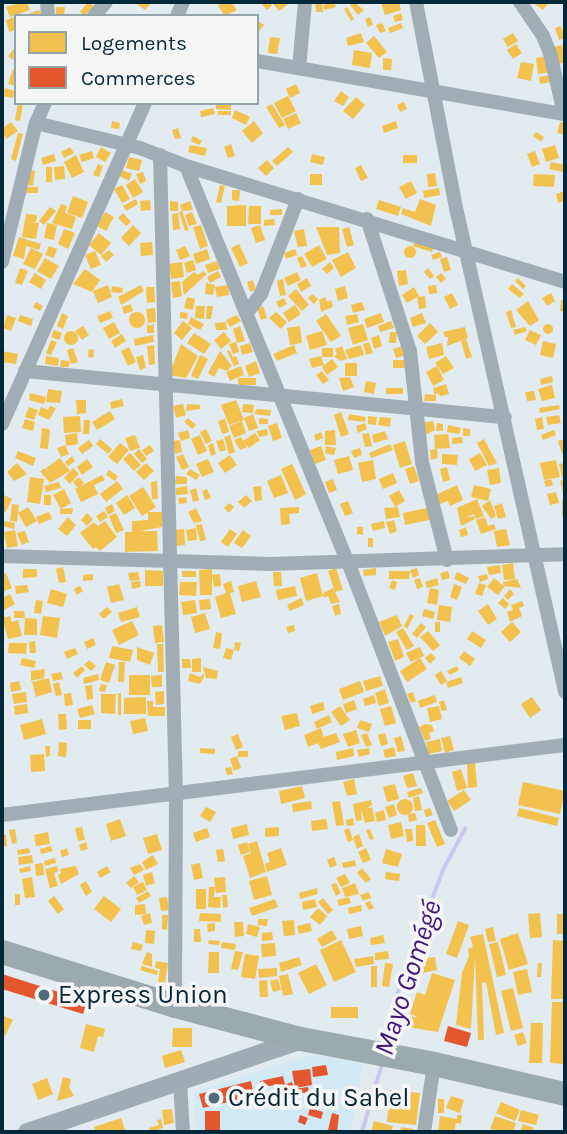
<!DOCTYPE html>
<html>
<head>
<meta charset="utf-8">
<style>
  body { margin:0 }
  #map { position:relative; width:567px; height:1134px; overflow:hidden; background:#e2ebef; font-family:Karla,sans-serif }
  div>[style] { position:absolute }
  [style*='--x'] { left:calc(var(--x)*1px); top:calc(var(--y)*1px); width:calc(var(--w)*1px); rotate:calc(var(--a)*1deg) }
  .built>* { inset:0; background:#d2e9f6 }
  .homes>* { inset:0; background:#f2c14e }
  .round { border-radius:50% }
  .shops>* { inset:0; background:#e4572e }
  .stream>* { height:3.5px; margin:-1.75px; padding:0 1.75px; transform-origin:1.75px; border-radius:1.75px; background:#ccc7f0 }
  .street>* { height:14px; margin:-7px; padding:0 7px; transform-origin:7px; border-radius:7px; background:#a1adb4 }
  .secondary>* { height:19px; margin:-9.5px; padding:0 9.5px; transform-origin:9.5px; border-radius:9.5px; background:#9facb3 }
  .highway>* { height:24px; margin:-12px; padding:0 12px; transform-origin:12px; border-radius:12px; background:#9baaaf }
  .dots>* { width:19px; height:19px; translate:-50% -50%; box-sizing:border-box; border:4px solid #f6f6f6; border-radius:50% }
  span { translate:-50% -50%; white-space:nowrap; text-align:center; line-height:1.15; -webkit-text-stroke:7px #f6f6f6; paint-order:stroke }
  .poi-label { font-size:26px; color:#02283a }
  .left { translate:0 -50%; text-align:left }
  .water-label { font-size:28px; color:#401681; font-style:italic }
  .frame { position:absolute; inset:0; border:4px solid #02283a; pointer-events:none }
  .legend { position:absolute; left:14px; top:14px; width:245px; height:91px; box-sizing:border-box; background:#f6f6f6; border:2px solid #94a4ab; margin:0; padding:9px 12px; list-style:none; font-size:21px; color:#02283a }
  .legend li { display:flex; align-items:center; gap:14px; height:35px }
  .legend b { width:35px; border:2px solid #94a4ab }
</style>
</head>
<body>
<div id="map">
  <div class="built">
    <i style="clip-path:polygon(305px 1056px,330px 1057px,363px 1064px,350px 1132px,196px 1132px,194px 1092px)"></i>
  </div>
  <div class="homes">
    <i style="clip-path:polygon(22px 2px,27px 2px,30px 10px,10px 17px,6px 7px)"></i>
    <i style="clip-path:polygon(88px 2px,94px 6px,84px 16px,80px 12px)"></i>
    <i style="clip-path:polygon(134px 2px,152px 2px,145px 10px)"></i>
    <i style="clip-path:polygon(223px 2px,231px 2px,237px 10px,225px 16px,218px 6px)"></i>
    <i style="clip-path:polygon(260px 2px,269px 2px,272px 6px,267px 10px)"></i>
    <i style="clip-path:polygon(272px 2px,291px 2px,279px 11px)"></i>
    <i style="clip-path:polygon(315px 2px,322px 2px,323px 12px,316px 12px)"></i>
    <i style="clip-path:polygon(334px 2px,336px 7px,324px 10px,323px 5px)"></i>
    <i style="clip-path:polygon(354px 2px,364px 10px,358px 15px,350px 5px)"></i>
    <i style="clip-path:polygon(381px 2px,399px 2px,401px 10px,385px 15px)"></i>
    <i style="clip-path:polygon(532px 2px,549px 2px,543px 10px)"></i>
    <i style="clip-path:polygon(56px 7px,65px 7px,64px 16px,56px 16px)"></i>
    <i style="clip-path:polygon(347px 7px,354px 19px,351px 21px,344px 9px)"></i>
    <i style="clip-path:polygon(39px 10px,41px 13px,38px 16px,23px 16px)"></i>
    <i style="clip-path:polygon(401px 13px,403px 20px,395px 22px,393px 16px)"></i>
    <i style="clip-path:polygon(14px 17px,16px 30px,9px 32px,6px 20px)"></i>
    <i style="clip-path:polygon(370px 17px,373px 25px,368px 27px,365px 19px)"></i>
    <i style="clip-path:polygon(257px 20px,264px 25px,257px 34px)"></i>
    <i style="clip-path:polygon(382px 23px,386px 31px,380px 33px,376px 25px)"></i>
    <i style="clip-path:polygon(401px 23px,403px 28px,390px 33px,388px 28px)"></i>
    <i style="clip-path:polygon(561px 26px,565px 38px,559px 40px,555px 28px)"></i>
    <i style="clip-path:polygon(361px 33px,364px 42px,348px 46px,346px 38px)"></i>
    <i style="clip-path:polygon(513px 33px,518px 41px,508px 47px,503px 39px)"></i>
    <i style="clip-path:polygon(374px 36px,387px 52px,379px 58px,366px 43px)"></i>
    <i style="clip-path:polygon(270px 37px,280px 38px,277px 54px,268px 53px)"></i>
    <i style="clip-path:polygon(516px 44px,522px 53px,513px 59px,507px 50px)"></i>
    <i style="clip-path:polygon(562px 45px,565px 62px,556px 65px,551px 48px)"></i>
    <i style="clip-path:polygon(16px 46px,16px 57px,13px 60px,8px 56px)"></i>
    <i style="clip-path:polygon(354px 50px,372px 53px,370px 68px,352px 65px)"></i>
    <i style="clip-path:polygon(549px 56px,550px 72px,538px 74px,536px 58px)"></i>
    <i style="clip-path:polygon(383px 58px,392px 59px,391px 70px,383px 70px)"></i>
    <i style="clip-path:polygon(521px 62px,534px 64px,531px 81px,517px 78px)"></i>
    <i style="clip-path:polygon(13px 69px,16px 69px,16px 86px,8px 84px)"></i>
    <i style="clip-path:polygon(551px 75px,552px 82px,540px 84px,539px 77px)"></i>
    <i style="clip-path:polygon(296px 84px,300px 93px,290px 98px,286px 89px)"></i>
    <i style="clip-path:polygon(5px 88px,15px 91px,13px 98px,3px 96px)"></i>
    <i style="clip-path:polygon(341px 91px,349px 97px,343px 106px,334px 101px)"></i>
    <i style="clip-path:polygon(288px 96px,296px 111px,282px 118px,274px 103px)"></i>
    <i style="clip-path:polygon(356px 97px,365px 105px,353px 119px,343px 111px)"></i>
    <i style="clip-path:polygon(404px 102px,407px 109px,400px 112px,397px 105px)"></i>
    <i style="clip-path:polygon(18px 103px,23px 103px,20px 121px,15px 120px)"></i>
    <i style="clip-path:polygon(216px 103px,231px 103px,231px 110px,216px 109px)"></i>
    <i style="clip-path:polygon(272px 104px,285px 125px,279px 128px,266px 107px)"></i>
    <i style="clip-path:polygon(213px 108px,215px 114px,201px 117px,200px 111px)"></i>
    <i style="clip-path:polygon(235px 110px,250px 117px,246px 125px,232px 118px)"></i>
    <i style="clip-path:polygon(218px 111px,231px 111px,231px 115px,218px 115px)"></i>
    <i style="clip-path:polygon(296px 113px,301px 123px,288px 129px,283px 119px)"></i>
    <i style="clip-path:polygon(112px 121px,120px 123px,119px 129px,111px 128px)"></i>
    <i style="clip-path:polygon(254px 121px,263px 133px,252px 143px,242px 131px)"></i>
    <i style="clip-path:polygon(396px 121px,398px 128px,384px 133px,382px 126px)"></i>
    <i style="clip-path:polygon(11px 122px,18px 131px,6px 139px,2px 129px)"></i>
    <i style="clip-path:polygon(560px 122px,565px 123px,565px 135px,557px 133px)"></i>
    <i style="clip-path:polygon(178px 128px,181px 138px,175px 139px,172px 130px)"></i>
    <i style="clip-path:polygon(536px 132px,544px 137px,541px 142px,533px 136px)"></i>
    <i style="clip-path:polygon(18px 133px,23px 134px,16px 161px,11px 159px)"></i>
    <i style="clip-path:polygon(193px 136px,202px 141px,199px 145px,191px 141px)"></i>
    <i style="clip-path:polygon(231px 144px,235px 156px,228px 158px,224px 147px)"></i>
    <i style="clip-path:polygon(190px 145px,207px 148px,205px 156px,188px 152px)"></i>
    <i style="clip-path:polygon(555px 145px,559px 158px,546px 162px,542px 149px)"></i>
    <i style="clip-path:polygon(70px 147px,74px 153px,64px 158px,61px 152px)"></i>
    <i style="clip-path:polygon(101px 147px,111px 153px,105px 162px,96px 157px)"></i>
    <i style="clip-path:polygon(288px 147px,293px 152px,277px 166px,272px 161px)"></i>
    <i style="clip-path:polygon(92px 151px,94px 158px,82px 162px,79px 155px)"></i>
    <i style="clip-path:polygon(535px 151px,540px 164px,532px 167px,527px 154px)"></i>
    <i style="clip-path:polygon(54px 154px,56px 161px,43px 165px,41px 158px)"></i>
    <i style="clip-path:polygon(312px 154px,325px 157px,323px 165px,310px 162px)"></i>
    <i style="clip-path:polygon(76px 155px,84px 172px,72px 178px,64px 162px)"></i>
    <i style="clip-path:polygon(403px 155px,417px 155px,417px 163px,403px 163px)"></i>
    <i style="clip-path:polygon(129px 157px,142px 160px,139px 171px,126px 168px)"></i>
    <i style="clip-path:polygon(267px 160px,274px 168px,266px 176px,258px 168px)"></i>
    <i style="clip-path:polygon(551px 162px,565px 165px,563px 172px,549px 169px)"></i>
    <i style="clip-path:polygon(98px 164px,103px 166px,99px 177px,93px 175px)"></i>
    <i style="clip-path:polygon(361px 165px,368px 178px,361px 181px,355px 168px)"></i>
    <i style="clip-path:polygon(64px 166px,65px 179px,55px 180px,54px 167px)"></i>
    <i style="clip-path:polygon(46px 167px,52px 167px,52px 182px,46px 182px)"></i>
    <i style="clip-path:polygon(30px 170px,35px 171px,33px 186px,28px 185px)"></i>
    <i style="clip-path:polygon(122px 170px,132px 174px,129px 181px,119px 176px)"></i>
    <i style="clip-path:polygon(143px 172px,146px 181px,140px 184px,136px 174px)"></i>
    <i style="clip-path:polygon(435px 173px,437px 186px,428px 187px,427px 174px)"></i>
    <i style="clip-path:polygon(310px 174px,322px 174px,322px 185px,310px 185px)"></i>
    <i style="clip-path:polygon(534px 174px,555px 175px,554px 187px,533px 186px)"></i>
    <i style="clip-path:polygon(135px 179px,143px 192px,133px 198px,126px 185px)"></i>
    <i style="clip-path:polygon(411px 181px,417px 193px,406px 199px,399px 187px)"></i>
    <i style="clip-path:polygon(122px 185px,130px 199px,122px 203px,114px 189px)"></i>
    <i style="clip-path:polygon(220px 185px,225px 186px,221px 203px,216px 202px)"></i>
    <i style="clip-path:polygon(27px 187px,38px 187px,38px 193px,26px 193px)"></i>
    <i style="clip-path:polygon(439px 188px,440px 195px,424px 198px,423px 191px)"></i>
    <i style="clip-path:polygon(232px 190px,240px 190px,239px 201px,232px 200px)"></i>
    <i style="clip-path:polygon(565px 191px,565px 201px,558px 203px,556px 194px)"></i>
    <i style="clip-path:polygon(73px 196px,88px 202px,82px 218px,67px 213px)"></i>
    <i style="clip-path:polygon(136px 199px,138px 204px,126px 211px,123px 206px)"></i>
    <i style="clip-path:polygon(420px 199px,436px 205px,431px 226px,401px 214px,403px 208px,415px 212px)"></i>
    <i style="clip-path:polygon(150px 200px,151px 210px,141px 211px,140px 201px)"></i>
    <i style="clip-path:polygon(379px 200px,401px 207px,398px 216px,376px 209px)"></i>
    <i style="clip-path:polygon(170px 201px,178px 202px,178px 211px,170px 211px)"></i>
    <i style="clip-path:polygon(190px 201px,193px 210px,182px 211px,180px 205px)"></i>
    <i style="clip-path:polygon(61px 204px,67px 206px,65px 213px,76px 217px,72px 229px,52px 223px)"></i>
    <i style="clip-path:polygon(246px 205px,246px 226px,227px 226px,227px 206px)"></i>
    <i style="clip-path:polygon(249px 206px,261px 206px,261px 224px,248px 224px)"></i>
    <i style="clip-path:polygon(50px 207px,56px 211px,44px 225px,39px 221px)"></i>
    <i style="clip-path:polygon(282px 209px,282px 215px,270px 215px,270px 210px)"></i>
    <i style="clip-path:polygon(182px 211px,189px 230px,185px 231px,179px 212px)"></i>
    <i style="clip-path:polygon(105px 212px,114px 217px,106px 231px,97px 226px)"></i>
    <i style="clip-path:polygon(192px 212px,197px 224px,189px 226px,185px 215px)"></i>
    <i style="clip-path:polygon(123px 213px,131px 222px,126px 226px,118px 218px)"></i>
    <i style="clip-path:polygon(178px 213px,180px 229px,173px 230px,172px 214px)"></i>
    <i style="clip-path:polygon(26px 214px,37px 215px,36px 222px,30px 222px,39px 223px,36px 239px,22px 237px)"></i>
    <i style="clip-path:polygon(274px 219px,275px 225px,264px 226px,264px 220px)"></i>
    <i style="clip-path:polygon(47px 223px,57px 225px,54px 240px,44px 238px)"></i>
    <i style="clip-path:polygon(133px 225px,141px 233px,129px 246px,121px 238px)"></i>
    <i style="clip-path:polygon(201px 225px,208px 246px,200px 249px,193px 227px)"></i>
    <i style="clip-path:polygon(260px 225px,265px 240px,256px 243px,251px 228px)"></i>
    <i style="clip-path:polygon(316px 227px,339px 227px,340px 253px,327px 255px)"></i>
    <i style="clip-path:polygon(349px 227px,354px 245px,347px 247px,342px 229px)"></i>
    <i style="clip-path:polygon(64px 229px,75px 233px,68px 249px,58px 244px)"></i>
    <i style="clip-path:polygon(304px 229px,307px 246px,298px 247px,294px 231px)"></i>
    <i style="clip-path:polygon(99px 233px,111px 243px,101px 255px,89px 245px)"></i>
    <i style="clip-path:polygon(19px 237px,41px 244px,39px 250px,26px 246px,24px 259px,13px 256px)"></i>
    <i style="clip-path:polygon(415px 240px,434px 246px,432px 252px,413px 246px)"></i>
    <i style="clip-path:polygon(152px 242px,153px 255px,141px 256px,140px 243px)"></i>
    <i style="clip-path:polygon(239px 244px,248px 263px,240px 267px,231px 248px)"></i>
    <i style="clip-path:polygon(319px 245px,327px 259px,312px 267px,304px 254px)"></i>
    <i style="clip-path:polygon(49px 246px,57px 249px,54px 258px,45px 255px)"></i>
    <i style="clip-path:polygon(185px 246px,190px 256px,180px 260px,176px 250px)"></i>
    <i class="round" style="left:404px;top:246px;width:12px;height:12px"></i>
    <i style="clip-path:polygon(31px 248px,43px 254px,35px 269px,23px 264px)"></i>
    <i style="clip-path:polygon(207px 249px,210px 259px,196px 264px,193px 254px)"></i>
    <i style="clip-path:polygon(295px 249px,297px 255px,286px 259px,284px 253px)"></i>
    <i style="clip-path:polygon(109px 250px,114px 255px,106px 262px,101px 256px)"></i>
    <i style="clip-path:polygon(95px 251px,101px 265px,91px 269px,85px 255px)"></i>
    <i style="clip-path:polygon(348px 252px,356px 268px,341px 277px,332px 260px)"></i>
    <i style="clip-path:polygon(440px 252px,442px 257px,433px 260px,431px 255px)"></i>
    <i style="clip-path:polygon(302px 256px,307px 266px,301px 268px,297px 258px)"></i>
    <i style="clip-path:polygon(447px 257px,451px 270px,444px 272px,440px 259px)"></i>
    <i style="clip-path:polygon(45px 258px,59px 266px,51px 279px,37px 271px)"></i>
    <i style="clip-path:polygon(193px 260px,196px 270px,187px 273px,184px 263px)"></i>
    <i style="clip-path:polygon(217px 261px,220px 269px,208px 273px,205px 265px)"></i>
    <i style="clip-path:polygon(182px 262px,184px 277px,171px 279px,169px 264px)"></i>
    <i style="clip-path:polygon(330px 262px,334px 268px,327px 274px,322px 269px)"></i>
    <i style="clip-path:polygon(20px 268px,28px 271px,22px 285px,15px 283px)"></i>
    <i style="clip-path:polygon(428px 268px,434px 276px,430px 279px,424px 272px)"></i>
    <i style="clip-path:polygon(85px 269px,100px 280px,92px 292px,73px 284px)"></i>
    <i style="clip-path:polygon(406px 270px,408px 284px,399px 286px,397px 271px)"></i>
    <i style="clip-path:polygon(203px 271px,207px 274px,184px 295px,182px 282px,194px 272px,198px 275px)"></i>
    <i style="clip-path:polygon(218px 271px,221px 277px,210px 283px,207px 277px)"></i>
    <i style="clip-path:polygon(297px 272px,301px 280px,288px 286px,284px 278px)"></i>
    <i style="clip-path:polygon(35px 273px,46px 280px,41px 289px,29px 282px)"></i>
    <i style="clip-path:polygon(441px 273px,446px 279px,441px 283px,436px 277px)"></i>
    <i style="clip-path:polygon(307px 278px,311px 286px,301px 292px,297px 284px)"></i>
    <i style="clip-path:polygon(518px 278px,526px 286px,523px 289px,515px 281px)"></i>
    <i style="clip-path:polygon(283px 279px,286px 295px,280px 296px,277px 281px)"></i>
    <i style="clip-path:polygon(253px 280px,256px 290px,250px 292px,247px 282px)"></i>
    <i style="clip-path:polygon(180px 281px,182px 296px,173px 298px,171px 282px)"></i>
    <i style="clip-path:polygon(206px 283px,215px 285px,213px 295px,205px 294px)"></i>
    <i style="clip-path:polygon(512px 284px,524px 294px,520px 298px,508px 289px)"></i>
    <i style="clip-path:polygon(108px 285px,112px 297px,98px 303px,93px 291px)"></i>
    <i style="clip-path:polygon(141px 285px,144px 291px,121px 305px,118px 297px)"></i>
    <i style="clip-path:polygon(228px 285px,229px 295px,217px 297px,215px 287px)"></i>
    <i style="clip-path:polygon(436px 285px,437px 293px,429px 294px,428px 286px)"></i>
    <i style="clip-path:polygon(112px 286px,123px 288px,122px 293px,111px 292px)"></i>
    <i style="clip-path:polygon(345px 286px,348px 298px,338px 301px,335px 289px)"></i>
    <i style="clip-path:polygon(146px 287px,154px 287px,155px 302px,147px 303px)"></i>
    <i style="clip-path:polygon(414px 287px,419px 296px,407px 303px,402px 295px)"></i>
    <i style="clip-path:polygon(296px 289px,309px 305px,302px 311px,288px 296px)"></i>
    <i style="clip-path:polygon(452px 293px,458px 305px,450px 309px,444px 297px)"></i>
    <i style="clip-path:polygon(551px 293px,555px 301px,547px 306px,542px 298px)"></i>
    <i style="clip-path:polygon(312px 294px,318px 299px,314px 304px,308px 298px)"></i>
    <i style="clip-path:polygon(425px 296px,426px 308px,419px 309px,417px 297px)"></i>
    <i style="clip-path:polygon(187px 297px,195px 299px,193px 310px,184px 308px)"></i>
    <i style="clip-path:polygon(325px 297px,327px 302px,331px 300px,333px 307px,321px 312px,319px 300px)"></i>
    <i style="clip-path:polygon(284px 298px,287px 304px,279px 308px,276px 302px)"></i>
    <i style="clip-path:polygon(561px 300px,565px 300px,565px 312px,560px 311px)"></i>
    <i style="clip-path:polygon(528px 301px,539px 320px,530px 326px,516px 310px)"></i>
    <i style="clip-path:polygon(36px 302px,43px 306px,40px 311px,33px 307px)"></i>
    <i style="clip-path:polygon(362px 302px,365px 310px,353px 313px,351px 305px)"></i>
    <i style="clip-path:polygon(131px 304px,133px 311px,124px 314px,122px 307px)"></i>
    <i style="clip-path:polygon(295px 305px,301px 314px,289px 322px,283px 313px)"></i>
    <i style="clip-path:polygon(196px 306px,205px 306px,204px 319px,195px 318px)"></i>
    <i style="clip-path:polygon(207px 306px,213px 306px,211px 319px,206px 319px)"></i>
    <i style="clip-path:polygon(263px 306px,267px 318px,261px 320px,257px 308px)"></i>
    <i style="clip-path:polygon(155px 308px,156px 322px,148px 323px,146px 309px)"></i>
    <i style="clip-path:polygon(511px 310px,516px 327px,511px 328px,506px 312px)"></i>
    <i style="clip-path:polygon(110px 311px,113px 318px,100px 323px,97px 316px)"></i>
    <i style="clip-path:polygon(180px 312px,188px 313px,187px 319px,180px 318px)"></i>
    <i style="clip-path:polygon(276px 312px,287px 322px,281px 329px,269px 318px)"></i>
    <i class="round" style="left:129px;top:312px;width:16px;height:16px"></i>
    <i style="clip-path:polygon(62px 313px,68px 316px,63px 329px,57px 326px)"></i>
    <i style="clip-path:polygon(381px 313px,384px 322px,367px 328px,364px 319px)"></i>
    <i style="clip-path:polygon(422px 313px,426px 323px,413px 327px,410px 318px)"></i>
    <i style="clip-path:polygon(326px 314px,341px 336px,331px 342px,316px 321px)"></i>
    <i style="clip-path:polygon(357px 314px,359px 322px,347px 325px,345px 316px)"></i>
    <i style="clip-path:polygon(7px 315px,16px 318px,11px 331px,3px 328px)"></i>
    <i style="clip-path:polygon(20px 315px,33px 319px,31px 326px,18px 321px)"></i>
    <i style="clip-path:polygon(237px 315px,241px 321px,230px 327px,226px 320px)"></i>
    <i style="clip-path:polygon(191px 317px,204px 324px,200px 330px,188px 324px)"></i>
    <i style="clip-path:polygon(183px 321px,192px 328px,182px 340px,174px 333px)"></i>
    <i style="clip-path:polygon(391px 321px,394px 328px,380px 332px,378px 326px)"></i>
    <i style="clip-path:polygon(114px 322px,120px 333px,109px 339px,103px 328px)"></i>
    <i style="clip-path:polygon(226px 322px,227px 330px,216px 330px,215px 323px)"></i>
    <i style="clip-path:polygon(147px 323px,148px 326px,154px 324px,154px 333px,147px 333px)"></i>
    <i style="clip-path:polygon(430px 323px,438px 332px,425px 344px,417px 336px)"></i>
    <i class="round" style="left:543px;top:324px;width:10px;height:10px"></i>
    <i style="clip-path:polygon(363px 324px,368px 340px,353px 345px,348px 328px)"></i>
    <i style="clip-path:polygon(83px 326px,89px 335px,82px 340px,75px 331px)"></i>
    <i style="clip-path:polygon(240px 326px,245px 341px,237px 343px,233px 329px)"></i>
    <i style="clip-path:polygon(300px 326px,302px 343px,290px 345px,287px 328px)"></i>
    <i style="clip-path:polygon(465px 327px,468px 338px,447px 346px,448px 337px,445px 337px,443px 332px)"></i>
    <i style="clip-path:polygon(525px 327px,527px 331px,515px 335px,513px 330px)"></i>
    <i style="clip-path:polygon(54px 330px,62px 333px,59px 340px,51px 337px)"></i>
    <i style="clip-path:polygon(530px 330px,541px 335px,536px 345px,525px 340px)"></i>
    <i class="round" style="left:64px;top:331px;width:14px;height:14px"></i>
    <i style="clip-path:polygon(322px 331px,327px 345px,310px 350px,306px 336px)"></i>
    <i style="clip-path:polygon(224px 332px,231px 341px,221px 349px,214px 340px)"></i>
    <i style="clip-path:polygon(390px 332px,397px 332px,396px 343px,389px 343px)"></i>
    <i style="clip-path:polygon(194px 333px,211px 344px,204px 354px,187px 343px)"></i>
    <i style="clip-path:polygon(122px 334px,126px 341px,115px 348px,111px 341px)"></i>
    <i style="clip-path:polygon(153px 335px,154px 342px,135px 346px,134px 339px)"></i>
    <i style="clip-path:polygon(379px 335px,382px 346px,374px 349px,371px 338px)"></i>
    <i style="clip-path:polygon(466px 339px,472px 357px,466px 359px,461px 341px)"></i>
    <i style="clip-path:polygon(51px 340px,57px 342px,51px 355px,46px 354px)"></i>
    <i style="clip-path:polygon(543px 341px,556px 344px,553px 358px,540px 355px)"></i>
    <i style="clip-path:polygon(236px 342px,239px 352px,233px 354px,229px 344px)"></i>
    <i style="clip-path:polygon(369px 342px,373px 353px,366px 355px,363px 344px)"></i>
    <i style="clip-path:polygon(250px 343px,253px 352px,242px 355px,240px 346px)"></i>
    <i style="clip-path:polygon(442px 343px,444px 355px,429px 359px,426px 347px)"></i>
    <i style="clip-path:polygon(181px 344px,198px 356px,186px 378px,169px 375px)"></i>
    <i style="clip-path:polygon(154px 345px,155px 364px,149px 365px,147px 346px)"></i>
    <i style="clip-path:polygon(294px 345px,297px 353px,277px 361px,273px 354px)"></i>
    <i style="clip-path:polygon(361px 345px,364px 355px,349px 359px,345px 350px)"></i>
    <i style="clip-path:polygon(342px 346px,347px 359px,340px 361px,334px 356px,337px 354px,335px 349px)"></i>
    <i style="clip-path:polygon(403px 346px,406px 355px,396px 358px,393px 349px)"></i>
    <i style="clip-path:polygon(129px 347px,136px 362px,128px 366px,121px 351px)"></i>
    <i style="clip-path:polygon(73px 348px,78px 362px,71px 364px,67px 350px)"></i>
    <i style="clip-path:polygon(322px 348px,333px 348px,333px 357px,322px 357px)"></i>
    <i style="clip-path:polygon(89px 349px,94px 350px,93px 358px,88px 357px)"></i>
    <i style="clip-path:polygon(229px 350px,233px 357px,236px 356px,239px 364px,234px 366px,227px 351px)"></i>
    <i style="clip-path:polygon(2px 351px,18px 354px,16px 364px,2px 362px)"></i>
    <i style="clip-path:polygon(220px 351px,232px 366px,227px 371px,219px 368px,214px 377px,208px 373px)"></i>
    <i style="clip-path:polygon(143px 355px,146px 368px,140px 370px,136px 357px)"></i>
    <i style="clip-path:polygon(200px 355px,208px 359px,198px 379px,191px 376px)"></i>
    <i style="clip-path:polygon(46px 356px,59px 358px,58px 366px,45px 364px)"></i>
    <i style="clip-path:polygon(321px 356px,324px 365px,312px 368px,309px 359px)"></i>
    <i style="clip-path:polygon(446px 356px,454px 368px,443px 374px,435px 363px)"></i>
    <i style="clip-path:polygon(332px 359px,338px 367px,327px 375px,322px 367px)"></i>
    <i style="clip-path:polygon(61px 360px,70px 361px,69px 367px,60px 367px)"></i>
    <i style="clip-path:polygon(393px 360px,406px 360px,406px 368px,393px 368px)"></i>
    <i style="clip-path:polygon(256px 361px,260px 373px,249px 377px,245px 366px)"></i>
    <i style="clip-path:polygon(345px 363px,357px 363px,357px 376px,345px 376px)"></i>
    <i style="clip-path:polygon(241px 366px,244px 375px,230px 381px,226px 372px)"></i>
    <i style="clip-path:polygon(437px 366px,444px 380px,433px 386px,426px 372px)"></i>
    <i style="clip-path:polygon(322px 371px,329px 380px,323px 384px,316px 375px)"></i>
    <i style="clip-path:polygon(552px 376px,553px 382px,541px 385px,540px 379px)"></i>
    <i style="clip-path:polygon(350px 377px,354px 387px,343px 391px,339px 378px)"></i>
    <i style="clip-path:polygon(238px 378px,256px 378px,256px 385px,238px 385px)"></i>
    <i style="clip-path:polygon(366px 381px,376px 383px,374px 394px,364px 392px)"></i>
    <i style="clip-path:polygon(446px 384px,449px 394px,441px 396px,436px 393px,436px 401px,424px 401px,425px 394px,435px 395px,433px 388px)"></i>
    <i style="clip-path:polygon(552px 385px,555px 398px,542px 401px,538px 389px)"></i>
    <i style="clip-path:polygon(386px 388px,403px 388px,403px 394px,386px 394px)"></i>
    <i style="clip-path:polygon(48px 389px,62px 391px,60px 403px,46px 402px)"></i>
    <i style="clip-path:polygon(534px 391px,536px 400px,527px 401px,525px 392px)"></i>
    <i style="clip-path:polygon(30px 393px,46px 397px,44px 404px,29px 400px)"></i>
    <i style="clip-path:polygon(122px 399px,124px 406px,111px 409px,110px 402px)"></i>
    <i style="clip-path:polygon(76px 400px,86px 400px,86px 413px,77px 414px)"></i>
    <i style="clip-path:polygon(236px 400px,244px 420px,229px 425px,221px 405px)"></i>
    <i style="clip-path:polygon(183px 404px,186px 415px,176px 418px,173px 406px)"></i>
    <i style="clip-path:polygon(187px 404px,200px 405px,200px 409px,186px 411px)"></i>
    <i style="clip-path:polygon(243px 404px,254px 405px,253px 413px,242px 412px)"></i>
    <i style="clip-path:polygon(559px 405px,560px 409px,540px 413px,539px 408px)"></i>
    <i style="clip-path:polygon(50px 406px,56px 408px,49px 420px,38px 415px,41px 407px,48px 410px)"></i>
    <i style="clip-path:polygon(29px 407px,38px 410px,34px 420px,25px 417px)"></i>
    <i style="clip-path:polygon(257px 409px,271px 410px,270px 416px,254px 414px)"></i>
    <i style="clip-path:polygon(110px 411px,115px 419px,97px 430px,92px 422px)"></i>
    <i style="clip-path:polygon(341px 412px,349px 434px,341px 437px,334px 415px)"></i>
    <i style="clip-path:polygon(253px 414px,258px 428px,249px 431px,244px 418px)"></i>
    <i style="clip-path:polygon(349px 414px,366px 417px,365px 422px,348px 420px)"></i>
    <i style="clip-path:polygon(559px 415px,561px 423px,548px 425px,546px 417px)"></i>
    <i style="clip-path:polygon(80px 416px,81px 432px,64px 433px,63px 417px)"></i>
    <i style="clip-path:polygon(368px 416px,377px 417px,376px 425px,368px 424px)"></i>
    <i style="clip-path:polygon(380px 417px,391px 418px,390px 427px,378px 425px)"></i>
    <i style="clip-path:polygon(542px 417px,544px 429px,537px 430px,535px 419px)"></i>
    <i style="clip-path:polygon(188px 418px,196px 425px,192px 429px,184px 422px)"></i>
    <i style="clip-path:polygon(259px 418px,268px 419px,268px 424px,259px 424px)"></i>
    <i style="clip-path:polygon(25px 419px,35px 422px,33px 431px,22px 428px)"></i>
    <i style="clip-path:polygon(225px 419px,229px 432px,222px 434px,218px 421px)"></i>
    <i style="clip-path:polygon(84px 420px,90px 420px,89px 434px,83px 434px)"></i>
    <i style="clip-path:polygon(242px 421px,246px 433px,234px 438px,229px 426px)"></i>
    <i style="clip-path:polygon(433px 421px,435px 430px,423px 436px,421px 423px)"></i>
    <i style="clip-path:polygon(277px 423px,282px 438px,273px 441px,268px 426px)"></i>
    <i style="clip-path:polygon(365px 423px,367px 429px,358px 433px,356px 426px)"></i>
    <i style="clip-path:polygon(437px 423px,443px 424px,443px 431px,436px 431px)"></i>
    <i style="clip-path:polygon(448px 425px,461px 428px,459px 434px,447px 432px)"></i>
    <i style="clip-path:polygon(42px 428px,50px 429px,48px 449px,40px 448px)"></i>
    <i style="clip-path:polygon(463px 428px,470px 429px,470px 436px,463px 436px)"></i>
    <i style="clip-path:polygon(206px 429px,212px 441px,206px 444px,200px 432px)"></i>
    <i style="clip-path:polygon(267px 429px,268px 435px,259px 437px,257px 431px)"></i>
    <i style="clip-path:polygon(188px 430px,190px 438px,181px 441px,178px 433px)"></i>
    <i style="clip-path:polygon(335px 430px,336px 445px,325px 445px,325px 431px)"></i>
    <i style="clip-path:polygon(554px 430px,556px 435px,543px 440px,541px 435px)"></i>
    <i style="clip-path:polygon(385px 431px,388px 439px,374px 443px,372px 435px)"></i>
    <i style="clip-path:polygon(321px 432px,323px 438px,316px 441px,314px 435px)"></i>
    <i style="clip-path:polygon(77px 433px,78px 444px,66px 446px,65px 435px)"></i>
    <i style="clip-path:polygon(255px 433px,260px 440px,249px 448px,243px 441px)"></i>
    <i style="clip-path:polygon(369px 433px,372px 446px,365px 447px,362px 434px)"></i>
    <i style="clip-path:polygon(448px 434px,450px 448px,435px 449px,434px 435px)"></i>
    <i style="clip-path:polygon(135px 435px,140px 448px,130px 451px,125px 438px)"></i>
    <i style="clip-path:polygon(200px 435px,207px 451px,198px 455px,191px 439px)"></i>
    <i style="clip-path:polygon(230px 435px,235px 452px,229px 454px,224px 437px)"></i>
    <i style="clip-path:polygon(241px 437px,247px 447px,240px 450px,234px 440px)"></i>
    <i style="clip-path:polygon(462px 437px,463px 443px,452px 444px,452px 438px)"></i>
    <i style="clip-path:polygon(100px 439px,112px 449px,108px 454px,96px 444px)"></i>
    <i style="clip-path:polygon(223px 439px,226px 450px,220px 452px,216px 441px)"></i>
    <i style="clip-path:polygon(484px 439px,497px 463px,489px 466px,477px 443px)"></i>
    <i style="clip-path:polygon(565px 439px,565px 453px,562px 454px,558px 441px)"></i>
    <i style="clip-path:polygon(89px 440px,93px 446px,82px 454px,78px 448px)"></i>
    <i style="clip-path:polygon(180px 440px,182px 452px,175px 454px,173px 441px)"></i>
    <i style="clip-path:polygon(405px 441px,412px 464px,400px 468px,393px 445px)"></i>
    <i style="clip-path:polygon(120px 443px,129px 450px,117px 464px,108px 457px)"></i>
    <i style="clip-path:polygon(213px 443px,216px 454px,211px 456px,208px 445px)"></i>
    <i style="clip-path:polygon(390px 444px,393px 450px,371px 458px,369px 453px)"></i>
    <i style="clip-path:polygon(65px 445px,69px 454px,61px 457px,57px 448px)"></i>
    <i style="clip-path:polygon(150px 445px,154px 451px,146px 456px,142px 450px)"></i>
    <i style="clip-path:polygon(321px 446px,326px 460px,315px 464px,310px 450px)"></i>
    <i style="clip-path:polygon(326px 446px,336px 448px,334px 455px,325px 453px)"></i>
    <i style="clip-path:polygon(360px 448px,362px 455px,354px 458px,351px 451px)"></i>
    <i style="clip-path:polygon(139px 449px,147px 459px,142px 463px,134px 454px)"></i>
    <i style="clip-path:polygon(437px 449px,438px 458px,431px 460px,430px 450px)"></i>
    <i style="clip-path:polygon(18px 451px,36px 458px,33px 466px,15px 458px)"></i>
    <i style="clip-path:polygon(130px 453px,141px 465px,134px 471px,123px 459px)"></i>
    <i style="clip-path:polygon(480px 453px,487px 465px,475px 471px,469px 459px)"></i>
    <i style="clip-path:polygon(183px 454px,189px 467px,182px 470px,176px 457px)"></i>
    <i style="clip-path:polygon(442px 454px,458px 455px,457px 465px,442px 464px)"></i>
    <i style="clip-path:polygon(230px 455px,237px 465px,225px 473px,218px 463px)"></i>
    <i style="clip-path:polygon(72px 456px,75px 461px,68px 466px,65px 462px)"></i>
    <i style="clip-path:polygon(349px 456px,353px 470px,338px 474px,334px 460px)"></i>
    <i style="clip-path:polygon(60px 458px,70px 471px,50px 483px,40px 471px,45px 468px,52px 477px,46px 468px)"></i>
    <i style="clip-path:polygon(87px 459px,93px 467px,82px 475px,77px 467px)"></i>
    <i style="clip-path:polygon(208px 459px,214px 472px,202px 477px,196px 464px)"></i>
    <i style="clip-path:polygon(373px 460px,376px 479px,362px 482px,358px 463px)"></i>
    <i style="clip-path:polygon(556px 460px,560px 477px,544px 480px,540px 463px)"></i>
    <i style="clip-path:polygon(17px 463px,27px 474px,14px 481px,7px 472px)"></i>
    <i style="clip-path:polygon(146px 463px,154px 471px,144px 480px,136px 472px)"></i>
    <i style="clip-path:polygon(565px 463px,565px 477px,562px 478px,559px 464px)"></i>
    <i style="clip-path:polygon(292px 464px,306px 494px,295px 500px,281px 469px)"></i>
    <i style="clip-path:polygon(414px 466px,419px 481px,410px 484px,405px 469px)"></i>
    <i style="clip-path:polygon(447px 467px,450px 480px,443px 482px,440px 469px)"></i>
    <i style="clip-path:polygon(73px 468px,79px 474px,70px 484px,64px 478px)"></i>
    <i style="clip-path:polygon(499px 468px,501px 483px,490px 485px,487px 470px)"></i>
    <i style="clip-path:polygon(190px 469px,200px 475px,196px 480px,186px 474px)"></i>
    <i style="clip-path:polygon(109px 470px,118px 476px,115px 481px,106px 475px)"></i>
    <i style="clip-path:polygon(393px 473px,397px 483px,383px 489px,379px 479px)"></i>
    <i style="clip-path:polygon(102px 475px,105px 480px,94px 485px,98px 494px,81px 502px,75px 489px)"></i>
    <i style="clip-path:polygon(281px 475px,288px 493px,274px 498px,267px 481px)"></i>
    <i style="clip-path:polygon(176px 476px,187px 477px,187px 484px,175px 484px)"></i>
    <i style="clip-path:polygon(30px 477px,44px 479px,40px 504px,27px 502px)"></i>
    <i style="clip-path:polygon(79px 477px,84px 483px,78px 488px,73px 482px)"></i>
    <i style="clip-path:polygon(333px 479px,337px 490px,329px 493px,325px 482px)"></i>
    <i style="clip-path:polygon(551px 479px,553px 485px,546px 487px,544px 481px)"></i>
    <i style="clip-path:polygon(565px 479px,565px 497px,564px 497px,560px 481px)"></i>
    <i style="clip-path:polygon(117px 481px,123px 489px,106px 502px,100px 494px)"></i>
    <i style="clip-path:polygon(157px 481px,158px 499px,152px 499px,151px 482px)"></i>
    <i style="clip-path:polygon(59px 482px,61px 488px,46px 492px,44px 486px)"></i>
    <i style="clip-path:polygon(457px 485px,463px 500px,450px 506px,448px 501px,437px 505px,433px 496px)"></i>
    <i style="clip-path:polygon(474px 485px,491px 489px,488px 501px,471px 497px)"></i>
    <i style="clip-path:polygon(187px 486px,188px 494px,176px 495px,176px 488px)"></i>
    <i style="clip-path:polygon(261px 486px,262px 500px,255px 501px,253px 487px)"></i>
    <i style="clip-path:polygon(143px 487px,156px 507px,142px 516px,129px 496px)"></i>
    <i style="clip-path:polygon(196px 488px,199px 500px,193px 502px,190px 490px)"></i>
    <i style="clip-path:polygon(64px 489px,71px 503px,61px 509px,53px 495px)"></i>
    <i style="clip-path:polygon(207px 489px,211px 498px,205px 500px,202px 491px)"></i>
    <i style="clip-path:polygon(399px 490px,405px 501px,395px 507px,389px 496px)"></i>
    <i style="clip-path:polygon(556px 492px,559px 503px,550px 505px,547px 494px)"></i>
    <i style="clip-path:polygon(2px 494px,12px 499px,5px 513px,2px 511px)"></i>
    <i style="clip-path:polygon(44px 495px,51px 495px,51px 505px,44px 505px)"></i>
    <i style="clip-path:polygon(127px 495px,135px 508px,124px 515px,116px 503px)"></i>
    <i style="clip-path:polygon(246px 495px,252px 501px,244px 508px,238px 502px)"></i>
    <i style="clip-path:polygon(186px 497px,187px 503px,179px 504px,178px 498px)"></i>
    <i style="clip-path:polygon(477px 499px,484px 516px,476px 519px,474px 514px,466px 518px,474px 516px,475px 519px,461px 526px,457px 508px)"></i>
    <i style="clip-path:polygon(562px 499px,565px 499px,565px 516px,562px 516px)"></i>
    <i style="clip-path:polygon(490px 500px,496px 516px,491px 519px,482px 506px)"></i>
    <i style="clip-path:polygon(348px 501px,353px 513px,345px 516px,340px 504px)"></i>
    <i style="clip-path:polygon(229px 503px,234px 507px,229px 513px,224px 508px)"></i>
    <i style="clip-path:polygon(502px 503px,506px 517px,498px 519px,494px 506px)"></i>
    <i style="clip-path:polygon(12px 504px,19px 505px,17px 522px,10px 521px)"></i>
    <i style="clip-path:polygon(112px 504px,115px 511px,108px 515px,105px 508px)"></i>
    <i style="clip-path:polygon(28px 507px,37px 521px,26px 527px,18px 513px)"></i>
    <i style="clip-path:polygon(299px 507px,299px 513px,289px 514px,290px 524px,281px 525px,280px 508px)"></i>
    <i style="clip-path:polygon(398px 507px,400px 517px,386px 519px,384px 508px)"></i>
    <i style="clip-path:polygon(432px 507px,434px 519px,405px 525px,403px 513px)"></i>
    <i style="clip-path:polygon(73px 508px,72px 514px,60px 514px,60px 509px)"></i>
    <i style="clip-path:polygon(196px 508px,202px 521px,196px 523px,194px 521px,195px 526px,188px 512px)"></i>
    <i style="clip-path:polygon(104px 511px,108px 517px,100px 522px,96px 516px)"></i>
    <i style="clip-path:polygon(49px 512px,52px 519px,39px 524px,36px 517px)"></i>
    <i style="clip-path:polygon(148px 512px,162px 512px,162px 527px,140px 531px,157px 531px,158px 551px,125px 552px,125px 532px,132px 532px,132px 521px,148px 520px)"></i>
    <i style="clip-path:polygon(87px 513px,93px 519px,87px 526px,81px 520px)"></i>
    <i style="clip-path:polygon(116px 513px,124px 530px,116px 533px,109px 516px)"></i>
    <i style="clip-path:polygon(68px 517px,76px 525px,67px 536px,58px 529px)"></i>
    <i style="clip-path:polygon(485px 517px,488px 526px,494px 524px,496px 529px,481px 534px,476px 520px)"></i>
    <i style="clip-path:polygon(394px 520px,397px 531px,390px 534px,386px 522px)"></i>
    <i style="clip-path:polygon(4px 521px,15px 523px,14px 529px,3px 526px)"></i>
    <i style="clip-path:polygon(105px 521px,117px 537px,100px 551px,96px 547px,93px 549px,80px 533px,94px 522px,98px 526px)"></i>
    <i style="clip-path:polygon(384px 521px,385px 528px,373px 531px,371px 524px)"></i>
    <i style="clip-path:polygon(202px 524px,206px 540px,200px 541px,196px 525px)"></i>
    <i style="clip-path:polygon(357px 527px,363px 527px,363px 535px,357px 534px)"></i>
    <i style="clip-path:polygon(466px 527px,468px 535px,461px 537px,459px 530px)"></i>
    <i style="clip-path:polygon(196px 528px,197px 540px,188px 541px,186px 530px)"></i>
    <i style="clip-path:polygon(184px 529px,185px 545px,175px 546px,174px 530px)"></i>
    <i style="clip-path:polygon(230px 529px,237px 534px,228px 547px,221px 542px)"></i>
    <i style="clip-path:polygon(506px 529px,510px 545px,497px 547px,494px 531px)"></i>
    <i style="clip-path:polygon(15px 530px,18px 546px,7px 548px,4px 532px)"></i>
    <i style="clip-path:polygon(243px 530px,251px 536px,242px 548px,234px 543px)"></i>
    <i style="clip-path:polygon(25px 531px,29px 542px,22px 545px,17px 533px)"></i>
    <i style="clip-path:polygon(368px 538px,373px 538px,373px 547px,368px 547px)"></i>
    <i style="clip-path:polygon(513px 563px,515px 579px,504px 580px,502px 565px)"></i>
    <i style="clip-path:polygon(500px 565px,501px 573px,489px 575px,487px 567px)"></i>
    <i style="clip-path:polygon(63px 567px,66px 582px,59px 583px,56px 569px)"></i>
    <i style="clip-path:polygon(336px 568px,343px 590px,335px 592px,328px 571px)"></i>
    <i style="clip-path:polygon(376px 568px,376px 575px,364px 576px,363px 570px)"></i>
    <i style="clip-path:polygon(417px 568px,419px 575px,413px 578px,410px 570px)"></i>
    <i style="clip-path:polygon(23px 569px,37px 569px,37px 577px,23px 578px)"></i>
    <i style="clip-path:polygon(212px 569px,212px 595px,200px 595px,199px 570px)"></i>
    <i style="clip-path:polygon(145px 570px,163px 571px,163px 586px,145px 586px)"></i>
    <i style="clip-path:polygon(182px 571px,196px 571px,196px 577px,182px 577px)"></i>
    <i style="clip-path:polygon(389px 571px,410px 571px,409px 579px,389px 579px)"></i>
    <i style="clip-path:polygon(448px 571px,450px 578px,442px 580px,440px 573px)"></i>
    <i style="clip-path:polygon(138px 572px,140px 580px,130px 581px,128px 573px)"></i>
    <i style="clip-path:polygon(273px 572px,281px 572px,282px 586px,274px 586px)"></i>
    <i style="clip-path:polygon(457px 572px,469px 578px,466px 584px,454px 579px)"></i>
    <i style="clip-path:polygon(6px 573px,12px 588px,2px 592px,2px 575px)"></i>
    <i style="clip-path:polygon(317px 573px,323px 596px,306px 601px,300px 578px)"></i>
    <i style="clip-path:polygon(93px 574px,93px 580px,83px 581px,83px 575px)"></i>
    <i style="clip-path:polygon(220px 574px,221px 586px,214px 587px,212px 575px)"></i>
    <i style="clip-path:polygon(487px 574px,488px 579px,480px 582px,478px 576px)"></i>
    <i style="clip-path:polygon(420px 578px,423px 587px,417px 589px,414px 580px)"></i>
    <i style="clip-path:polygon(437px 578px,439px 585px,427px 588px,425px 582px)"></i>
    <i style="clip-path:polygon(494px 578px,504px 586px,503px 582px,517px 579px,521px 588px,505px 586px,498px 595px,487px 587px)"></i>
    <i style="clip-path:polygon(392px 580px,397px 582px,395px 590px,389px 588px)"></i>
    <i style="clip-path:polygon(140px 581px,141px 587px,132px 589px,131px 582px)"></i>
    <i style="clip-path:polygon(231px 581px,234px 592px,230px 593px,236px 614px,221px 618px,215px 597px,226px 593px,223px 584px)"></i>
    <i style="clip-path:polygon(256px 581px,261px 597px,242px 602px,238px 586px)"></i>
    <i style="clip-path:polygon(180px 582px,197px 582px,196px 596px,179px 595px)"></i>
    <i style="clip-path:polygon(479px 583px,486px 585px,482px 596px,475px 594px)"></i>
    <i style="clip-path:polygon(119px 584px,124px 600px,111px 603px,107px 587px)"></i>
    <i style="clip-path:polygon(454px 584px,462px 587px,457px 600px,450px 597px)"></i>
    <i style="clip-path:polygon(27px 585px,29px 592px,16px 594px,15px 586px)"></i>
    <i style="clip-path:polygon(80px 586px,83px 591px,77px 595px,74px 589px)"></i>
    <i style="clip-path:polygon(295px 586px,297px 596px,278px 600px,276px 590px)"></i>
    <i style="clip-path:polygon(333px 588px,340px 602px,331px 604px,328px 596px,324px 598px,323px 593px)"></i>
    <i style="clip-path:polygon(430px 588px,439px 590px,437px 605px,427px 603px)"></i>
    <i style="clip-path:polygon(51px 589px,67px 594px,63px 607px,47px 603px)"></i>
    <i style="clip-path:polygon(510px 589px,514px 594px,508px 600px,504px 596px)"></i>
    <i style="clip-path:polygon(10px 594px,15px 604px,2px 611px,2px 598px)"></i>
    <i style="clip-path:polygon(301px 598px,304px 605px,290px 611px,287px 605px)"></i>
    <i style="clip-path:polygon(503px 598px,509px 604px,505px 609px,498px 603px)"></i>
    <i style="clip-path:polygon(210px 599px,211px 609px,200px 610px,199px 600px)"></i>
    <i style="clip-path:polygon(36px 600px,43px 601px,41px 614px,34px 613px)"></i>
    <i style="clip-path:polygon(195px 600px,197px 613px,183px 615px,181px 602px)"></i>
    <i style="clip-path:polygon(522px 601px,524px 606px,519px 608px,522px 616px,510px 622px,507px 612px,513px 610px,511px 605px)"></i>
    <i style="clip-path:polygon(339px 604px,341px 614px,335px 616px,332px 606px)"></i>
    <i style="clip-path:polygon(488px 604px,497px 619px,488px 625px,478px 611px)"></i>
    <i style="clip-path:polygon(439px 605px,452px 607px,450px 622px,437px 620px)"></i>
    <i style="clip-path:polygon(107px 607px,112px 612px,104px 619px,99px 614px)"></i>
    <i style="clip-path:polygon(137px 607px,140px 617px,121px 622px,118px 613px)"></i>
    <i style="clip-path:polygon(424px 609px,435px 612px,433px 619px,422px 616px)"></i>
    <i style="clip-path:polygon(14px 611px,24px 611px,25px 618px,14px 618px)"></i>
    <i style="clip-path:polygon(205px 613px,210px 629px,195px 633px,191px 617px)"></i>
    <i style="clip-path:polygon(410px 614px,414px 616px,407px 629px,404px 626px)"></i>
    <i style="clip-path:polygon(397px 615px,402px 626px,385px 636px,379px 622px)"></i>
    <i style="clip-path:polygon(10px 616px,12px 622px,18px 620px,22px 636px,8px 639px,2px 618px)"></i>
    <i style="clip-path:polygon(43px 616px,60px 618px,57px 638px,40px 635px)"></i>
    <i style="clip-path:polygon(25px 618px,37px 619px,37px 635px,24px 635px)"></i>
    <i style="clip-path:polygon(132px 621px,139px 635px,119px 645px,112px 630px)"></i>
    <i style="clip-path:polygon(435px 622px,440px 622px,440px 632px,435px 632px)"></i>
    <i style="clip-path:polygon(512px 622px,521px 632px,510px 642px,501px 632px)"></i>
    <i style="clip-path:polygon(421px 623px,426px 627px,417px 638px,412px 634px)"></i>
    <i style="clip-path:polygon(162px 625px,164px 642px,155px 643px,153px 626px)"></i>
    <i style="clip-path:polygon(294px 625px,295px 631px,288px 633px,286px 627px)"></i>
    <i style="clip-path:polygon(403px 628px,414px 646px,407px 650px,396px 632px)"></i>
    <i style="clip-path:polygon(428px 631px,440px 645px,433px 651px,420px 637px)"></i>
    <i style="clip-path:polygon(472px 631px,486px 640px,481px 648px,467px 639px)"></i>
    <i style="clip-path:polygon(216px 632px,222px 633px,220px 649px,213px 648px)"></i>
    <i style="clip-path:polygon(93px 638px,96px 645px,87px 649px,84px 642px)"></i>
    <i style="clip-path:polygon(398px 639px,404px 657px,395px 661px,388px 642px)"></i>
    <i style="clip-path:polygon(35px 641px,36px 653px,30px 653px,29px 642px)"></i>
    <i style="clip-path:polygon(235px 642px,241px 643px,239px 651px,234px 650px)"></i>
    <i style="clip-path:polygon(9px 643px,27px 643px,26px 654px,8px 653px)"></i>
    <i style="clip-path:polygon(157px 644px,163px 644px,164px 672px,158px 672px)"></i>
    <i style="clip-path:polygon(112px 646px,133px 650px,130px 662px,109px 658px)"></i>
    <i style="clip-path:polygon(137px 647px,154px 653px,150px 665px,137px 660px)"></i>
    <i style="clip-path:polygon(420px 647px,424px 656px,411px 662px,406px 653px)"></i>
    <i style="clip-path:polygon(75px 648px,78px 654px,67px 659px,64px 652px)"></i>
    <i style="clip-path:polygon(226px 648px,234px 650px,231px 660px,223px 658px)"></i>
    <i style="clip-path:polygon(464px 651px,475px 659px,470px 666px,459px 658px)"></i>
    <i style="clip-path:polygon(431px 653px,436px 658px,430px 664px,425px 658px)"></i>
    <i style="clip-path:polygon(22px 658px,36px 661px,34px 668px,20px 665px)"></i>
    <i style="clip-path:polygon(201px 658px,201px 672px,192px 672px,192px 659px)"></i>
    <i style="clip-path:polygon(420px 658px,427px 669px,407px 682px,400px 671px)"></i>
    <i style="clip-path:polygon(182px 659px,190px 659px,191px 668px,182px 668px)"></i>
    <i style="clip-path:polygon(89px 660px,96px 666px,91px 671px,84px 665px)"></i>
    <i style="clip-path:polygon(106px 662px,115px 665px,109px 683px,100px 680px)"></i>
    <i style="clip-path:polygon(119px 662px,125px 662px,124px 682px,118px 682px)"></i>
    <i style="clip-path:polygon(82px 666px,85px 670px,77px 678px,73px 673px)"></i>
    <i style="clip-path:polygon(457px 666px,459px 670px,450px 675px,447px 671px)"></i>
    <i style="clip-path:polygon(203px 667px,218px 671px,217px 679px,206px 678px)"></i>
    <i style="clip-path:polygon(45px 669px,44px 678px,31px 681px,31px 671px)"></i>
    <i style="clip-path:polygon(441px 671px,447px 681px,441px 685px,435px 675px)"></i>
    <i style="clip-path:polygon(61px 672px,63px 679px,53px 681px,51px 674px)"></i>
    <i style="clip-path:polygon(190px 673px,200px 677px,204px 673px,204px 677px,200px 684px,188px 681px)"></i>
    <i style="clip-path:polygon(98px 674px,99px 680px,84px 684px,83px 678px)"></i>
    <i style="clip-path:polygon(129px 675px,150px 675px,150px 695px,129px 695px)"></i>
    <i style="clip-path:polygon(162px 675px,162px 687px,152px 687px,151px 676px)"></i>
    <i style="clip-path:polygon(380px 676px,383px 686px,366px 691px,363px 681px)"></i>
    <i style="clip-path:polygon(461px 677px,463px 683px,448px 688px,446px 682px)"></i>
    <i style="clip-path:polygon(49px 678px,52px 692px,36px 697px,32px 682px)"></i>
    <i style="clip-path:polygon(19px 681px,21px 690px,11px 692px,10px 683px)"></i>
    <i style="clip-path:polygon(360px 681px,364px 692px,343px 700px,339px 689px)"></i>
    <i style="clip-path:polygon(59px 682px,62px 695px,56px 696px,53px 684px)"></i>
    <i style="clip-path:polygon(101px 684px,107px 685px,105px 692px,99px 691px)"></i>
    <i style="clip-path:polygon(92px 685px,93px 699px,87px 700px,85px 686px)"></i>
    <i style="clip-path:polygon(385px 689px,389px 703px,379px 706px,375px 693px)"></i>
    <i style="clip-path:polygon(164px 691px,164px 704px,156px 705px,155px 692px)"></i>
    <i style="clip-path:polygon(26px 692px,27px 702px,14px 704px,12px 694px)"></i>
    <i style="clip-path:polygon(413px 692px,416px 701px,411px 703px,407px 694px)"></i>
    <i style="clip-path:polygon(71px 693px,73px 705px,65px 706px,64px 694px)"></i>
    <i style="clip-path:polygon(118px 693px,121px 693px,121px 715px,118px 715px)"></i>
    <i style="clip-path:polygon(101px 694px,116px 694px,115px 714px,101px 713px)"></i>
    <i style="clip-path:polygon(374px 695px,376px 703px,365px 706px,363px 699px)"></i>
    <i style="clip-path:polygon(435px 695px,437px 702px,420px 708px,418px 701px)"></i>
    <i style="clip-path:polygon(146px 697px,146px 714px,124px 714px,124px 698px)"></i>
    <i style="clip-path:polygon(532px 697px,541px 710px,530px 718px,521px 704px)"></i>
    <i style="clip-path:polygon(354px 700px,357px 709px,346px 713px,343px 704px)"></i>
    <i style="clip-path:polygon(444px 700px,447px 710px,442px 711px,439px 702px)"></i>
    <i style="clip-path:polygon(147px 701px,153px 701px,153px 707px,165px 707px,165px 716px,148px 716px)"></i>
    <i style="clip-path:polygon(323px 702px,325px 710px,312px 714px,310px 706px)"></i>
    <i style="clip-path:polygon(27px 704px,28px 713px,15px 715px,14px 706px)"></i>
    <i style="clip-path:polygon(92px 705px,95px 714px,80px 718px,77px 709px)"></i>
    <i style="clip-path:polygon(340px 706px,350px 720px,341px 726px,331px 712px)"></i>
    <i style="clip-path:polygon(391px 706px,396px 723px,385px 726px,380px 709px)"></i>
    <i style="clip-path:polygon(439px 706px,442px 719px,430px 722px,427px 708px)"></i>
    <i style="clip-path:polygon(297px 713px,300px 726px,285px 730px,281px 716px)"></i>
    <i style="clip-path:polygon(58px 714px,66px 714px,67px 729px,59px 730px)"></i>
    <i style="clip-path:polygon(329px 715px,332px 722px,317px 729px,314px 722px)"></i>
    <i style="clip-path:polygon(145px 718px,148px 731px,133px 734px,130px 721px)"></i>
    <i style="clip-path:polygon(42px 719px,46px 734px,24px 740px,20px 725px)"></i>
    <i style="clip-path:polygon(78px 720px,91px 720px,91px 729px,78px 729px)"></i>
    <i style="clip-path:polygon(360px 720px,372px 724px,369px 732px,357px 728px)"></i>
    <i style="clip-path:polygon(425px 724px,432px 725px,434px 731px,429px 733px,431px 739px,425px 741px,419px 727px)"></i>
    <i style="clip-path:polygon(321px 728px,324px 737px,336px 733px,340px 742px,321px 749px,318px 743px,308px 747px,304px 735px)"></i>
    <i style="clip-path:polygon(356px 730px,360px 743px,348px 747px,343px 734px)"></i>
    <i style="clip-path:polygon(367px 733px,372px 745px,366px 747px,361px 735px)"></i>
    <i style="clip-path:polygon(385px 733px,388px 744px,381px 746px,378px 735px)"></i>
    <i style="clip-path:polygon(238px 734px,243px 747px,236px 750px,231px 737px)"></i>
    <i style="clip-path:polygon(401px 736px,405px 751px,398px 752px,394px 738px)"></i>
    <i style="clip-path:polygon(450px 736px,454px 750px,445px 753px,441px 738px)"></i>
    <i style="clip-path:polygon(440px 739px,442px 751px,428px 754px,426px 742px)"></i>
    <i style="clip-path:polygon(59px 742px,67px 743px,66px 757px,58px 756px)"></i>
    <i style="clip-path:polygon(45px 746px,50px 746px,50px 756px,46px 757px)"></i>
    <i style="clip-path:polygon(394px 747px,396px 756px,385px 758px,383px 750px)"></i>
    <i style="clip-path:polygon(200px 748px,215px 749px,215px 754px,200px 753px)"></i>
    <i style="clip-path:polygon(353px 748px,354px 756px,337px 760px,336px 752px)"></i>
    <i style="clip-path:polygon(369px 748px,370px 754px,359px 757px,357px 750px)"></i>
    <i style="clip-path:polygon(238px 751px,248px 751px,248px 757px,238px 757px)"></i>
    <i style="clip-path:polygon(44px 754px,45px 771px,31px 772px,30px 755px)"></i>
    <i style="clip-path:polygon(237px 756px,241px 768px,234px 771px,230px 759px)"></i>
    <i style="clip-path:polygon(475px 762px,477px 787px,468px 788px,467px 763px)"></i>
    <i style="clip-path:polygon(231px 767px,233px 774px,227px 775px,225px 768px)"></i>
    <i style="clip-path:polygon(461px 769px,467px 788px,457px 791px,452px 772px)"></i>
    <i style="clip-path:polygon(413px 773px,417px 786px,407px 788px,403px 776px)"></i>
    <i style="clip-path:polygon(354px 779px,357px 794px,347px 796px,343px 782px)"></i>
    <i style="clip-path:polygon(523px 782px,565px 791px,560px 814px,518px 805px)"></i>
    <i style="clip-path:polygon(395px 784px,399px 799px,387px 802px,383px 787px)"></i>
    <i style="clip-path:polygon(302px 786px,305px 798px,281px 804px,279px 791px)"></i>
    <i style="clip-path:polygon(421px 788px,423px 793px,409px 798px,407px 792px)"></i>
    <i style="clip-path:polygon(464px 790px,471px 800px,454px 811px,447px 801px)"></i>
    <i style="clip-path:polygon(419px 796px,422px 810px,415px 811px,413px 798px)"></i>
    <i class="round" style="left:397px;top:799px;width:16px;height:16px"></i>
    <i style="clip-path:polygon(371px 800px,372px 805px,366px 809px,372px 807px,375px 821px,365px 823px,361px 809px,362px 820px,356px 821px,353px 804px)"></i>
    <i style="clip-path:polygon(311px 801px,312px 809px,293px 812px,292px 804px)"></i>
    <i style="clip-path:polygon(340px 801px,344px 825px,336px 826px,332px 802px)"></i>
    <i style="clip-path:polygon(394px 804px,397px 815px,389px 818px,385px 807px)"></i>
    <i style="clip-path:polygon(206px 807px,216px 812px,210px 822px,200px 816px)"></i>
    <i style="clip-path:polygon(430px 808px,433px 815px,426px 817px,424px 810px)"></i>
    <i style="clip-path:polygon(519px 808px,559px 818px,557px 826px,517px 816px)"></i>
    <i style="clip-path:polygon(384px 810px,386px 820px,377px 822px,375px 813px)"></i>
    <i style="clip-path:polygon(415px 813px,417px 820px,409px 822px,408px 814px)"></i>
    <i style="clip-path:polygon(353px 818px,354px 825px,347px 826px,346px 820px)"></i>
    <i style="clip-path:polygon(120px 819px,126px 836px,111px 841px,106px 824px)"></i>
    <i style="clip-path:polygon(326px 819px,328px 829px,312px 831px,311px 821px)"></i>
    <i style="clip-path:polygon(435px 820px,445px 844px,437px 847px,427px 823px)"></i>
    <i style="clip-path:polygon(401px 822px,404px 836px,391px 839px,388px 825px)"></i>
    <i style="clip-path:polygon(247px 824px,249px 835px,233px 839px,231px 828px)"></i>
    <i style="clip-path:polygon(416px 825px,425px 825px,426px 846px,416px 846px)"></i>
    <i style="clip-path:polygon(82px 827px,85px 840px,78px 841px,75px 828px)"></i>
    <i style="clip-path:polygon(279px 827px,279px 836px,265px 837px,265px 828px)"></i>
    <i style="clip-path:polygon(207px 828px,210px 837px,196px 842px,193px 833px)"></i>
    <i style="clip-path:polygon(349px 828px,353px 840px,348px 842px,344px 830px)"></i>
    <i style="clip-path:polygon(15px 829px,17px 843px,12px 844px,9px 830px)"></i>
    <i style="clip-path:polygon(370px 829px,374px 839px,370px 840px,366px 830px)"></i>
    <i style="clip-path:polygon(405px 829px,412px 829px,413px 841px,407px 842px)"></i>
    <i style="clip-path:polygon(48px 832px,50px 844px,36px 846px,34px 835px)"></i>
    <i style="clip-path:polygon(157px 834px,162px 850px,148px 854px,143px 838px)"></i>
    <i style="clip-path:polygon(359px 834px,363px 846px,357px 849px,353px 837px)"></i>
    <i style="clip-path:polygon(2px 835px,6px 835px,7px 846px,2px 847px)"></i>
    <i style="clip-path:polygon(257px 841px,266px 872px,250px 878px,243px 856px,251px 853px,248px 844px)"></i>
    <i style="clip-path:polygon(86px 842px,88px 849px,81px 851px,79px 845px)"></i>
    <i style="clip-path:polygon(247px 842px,250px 852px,241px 855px,238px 845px)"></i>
    <i style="clip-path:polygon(51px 846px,53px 851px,41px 854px,40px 849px)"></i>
    <i style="clip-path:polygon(29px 848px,30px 853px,18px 855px,17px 850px)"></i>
    <i style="clip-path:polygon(67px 848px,69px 855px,62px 857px,60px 851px)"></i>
    <i style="clip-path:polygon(281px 848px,287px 865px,267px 872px,265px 864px,270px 862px,267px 853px)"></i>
    <i style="clip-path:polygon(366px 848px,371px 860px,363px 863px,358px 852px)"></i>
    <i style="clip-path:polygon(223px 849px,225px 861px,218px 862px,216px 850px)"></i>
    <i style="clip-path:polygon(386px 849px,402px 854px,398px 867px,382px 863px)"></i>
    <i style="clip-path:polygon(32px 855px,33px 863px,19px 865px,18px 857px)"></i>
    <i style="clip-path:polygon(153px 855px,158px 864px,146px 870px,142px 862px)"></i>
    <i style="clip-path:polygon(334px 857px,337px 865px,330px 868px,327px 860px)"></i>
    <i style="clip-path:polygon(55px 858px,56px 863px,45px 866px,44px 861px)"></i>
    <i style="clip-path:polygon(355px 860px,356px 866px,343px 868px,342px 863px)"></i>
    <i style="clip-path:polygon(43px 863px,44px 875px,36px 876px,35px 864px)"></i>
    <i style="clip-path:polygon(200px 863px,203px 878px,194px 880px,191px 865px)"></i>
    <i style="clip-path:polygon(140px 864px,144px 870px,134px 875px,130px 868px)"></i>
    <i style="clip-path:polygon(30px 866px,31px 871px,20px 873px,19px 869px)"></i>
    <i style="clip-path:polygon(57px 866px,58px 872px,54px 873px,58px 886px,50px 888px,45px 869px)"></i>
    <i style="clip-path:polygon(76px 866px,79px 874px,61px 884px,58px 875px,61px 873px,60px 869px)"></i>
    <i style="clip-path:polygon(107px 866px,111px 872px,100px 878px,97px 872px)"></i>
    <i style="clip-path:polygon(362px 868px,371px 879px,366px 883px,357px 873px)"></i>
    <i style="clip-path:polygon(152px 872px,155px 883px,146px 886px,143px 875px)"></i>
    <i style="clip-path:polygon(386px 872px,400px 874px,399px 881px,385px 879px)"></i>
    <i style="clip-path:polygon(345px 874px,350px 883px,341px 887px,336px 878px)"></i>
    <i style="clip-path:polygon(134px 876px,139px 882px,131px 888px,126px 883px)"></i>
    <i style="clip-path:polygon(267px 876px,272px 895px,254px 900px,249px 881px)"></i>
    <i style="clip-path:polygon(32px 877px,35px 897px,25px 898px,22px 879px)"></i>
    <i style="clip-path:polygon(225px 877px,226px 892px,216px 893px,214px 878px)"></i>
    <i style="clip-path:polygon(86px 881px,92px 892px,86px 896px,80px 885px)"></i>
    <i style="clip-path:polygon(143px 882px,147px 890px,137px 895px,133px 887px)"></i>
    <i style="clip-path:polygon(336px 883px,341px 893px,336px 896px,331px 885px)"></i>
    <i style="clip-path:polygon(355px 883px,359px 894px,345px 897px,342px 888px)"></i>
    <i style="clip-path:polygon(209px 887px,215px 887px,214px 897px,221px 897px,220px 908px,208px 907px)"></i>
    <i style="clip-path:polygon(317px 888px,318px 894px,300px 899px,299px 893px)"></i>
    <i style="clip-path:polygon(196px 889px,206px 889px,206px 909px,196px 909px)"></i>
    <i style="clip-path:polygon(148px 891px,151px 896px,139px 903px,136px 898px)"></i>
    <i style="clip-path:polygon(369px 892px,371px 898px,363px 901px,360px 895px)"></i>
    <i style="clip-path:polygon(15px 894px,20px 894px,20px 905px,15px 905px)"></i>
    <i style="clip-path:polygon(222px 895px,227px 895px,228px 907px,223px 908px)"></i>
    <i style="clip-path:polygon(54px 896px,64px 909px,58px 914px,48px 901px)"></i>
    <i style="clip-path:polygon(104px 896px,121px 909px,111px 922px,94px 909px)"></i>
    <i style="clip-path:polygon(167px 897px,169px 910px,161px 911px,159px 898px)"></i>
    <i style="clip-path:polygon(349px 897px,351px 903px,339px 906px,337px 900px)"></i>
    <i style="clip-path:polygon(323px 898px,333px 910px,328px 914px,318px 902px)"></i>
    <i style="clip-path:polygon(275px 899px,278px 907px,252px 916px,249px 908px)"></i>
    <i style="clip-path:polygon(315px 899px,317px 907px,303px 910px,302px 902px)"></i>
    <i style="clip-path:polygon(370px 901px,374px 908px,369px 910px,365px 903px)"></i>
    <i style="clip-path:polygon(145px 904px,146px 914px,135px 915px,135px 905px)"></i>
    <i style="clip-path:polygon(361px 905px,362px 911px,349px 914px,348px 908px)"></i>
    <i style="clip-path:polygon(318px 908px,327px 916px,320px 925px,310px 917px)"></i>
    <i style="clip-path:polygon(150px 913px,152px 923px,144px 925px,141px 916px)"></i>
    <i style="clip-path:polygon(200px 913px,221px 914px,221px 922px,199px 921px)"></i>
    <i style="clip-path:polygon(540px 913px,542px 937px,530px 938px,528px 914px)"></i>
    <i style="clip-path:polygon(557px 914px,565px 914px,565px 934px,557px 934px)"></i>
    <i style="clip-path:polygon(162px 915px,168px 915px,167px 930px,162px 929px)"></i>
    <i style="clip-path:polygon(258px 919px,268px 919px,267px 926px,258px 925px)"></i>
    <i style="clip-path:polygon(294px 920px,295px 935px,284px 936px,282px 921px)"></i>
    <i style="clip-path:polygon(458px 921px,469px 925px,457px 958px,446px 954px)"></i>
    <i style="clip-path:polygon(234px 922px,243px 922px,244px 936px,235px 937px)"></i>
    <i style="clip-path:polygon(215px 923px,215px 931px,208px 932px,207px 924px)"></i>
    <i style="clip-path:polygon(310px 923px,312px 931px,299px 934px,297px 926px)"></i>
    <i style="clip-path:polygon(248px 924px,260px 927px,257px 937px,246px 934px)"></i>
    <i style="clip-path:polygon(361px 926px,363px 936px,349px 939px,347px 929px)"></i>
    <i style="clip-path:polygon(493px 927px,496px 941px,488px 942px,485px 929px)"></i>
    <i style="clip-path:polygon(194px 929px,200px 929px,201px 942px,194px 942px)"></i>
    <i style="clip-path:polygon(146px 930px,155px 931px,154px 944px,145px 943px)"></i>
    <i style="clip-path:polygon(332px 930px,337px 939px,322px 947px,317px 939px)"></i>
    <i style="clip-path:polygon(272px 932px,273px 940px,262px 941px,262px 933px)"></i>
    <i style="clip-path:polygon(518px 933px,528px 964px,509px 970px,500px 939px)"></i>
    <i style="clip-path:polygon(483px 934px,504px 1033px,496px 1035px,486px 982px,482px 983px,484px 1040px,478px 1040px,475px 956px,471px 1029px,456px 1025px,462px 973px,469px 956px,468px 949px,473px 947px,470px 937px)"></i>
    <i style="clip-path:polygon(383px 935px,385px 943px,371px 945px,370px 938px)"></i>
    <i style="clip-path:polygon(209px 940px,220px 941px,219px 945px,208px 944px)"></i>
    <i style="clip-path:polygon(341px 940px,356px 972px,334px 982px,320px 950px)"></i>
    <i style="clip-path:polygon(553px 940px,565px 941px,564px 999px,551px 999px)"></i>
    <i style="clip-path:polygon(133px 942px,143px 945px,141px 951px,131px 949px)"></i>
    <i style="clip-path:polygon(222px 942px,236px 944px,235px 950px,221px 948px)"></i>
    <i style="clip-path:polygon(498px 942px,506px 975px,497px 977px,489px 944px)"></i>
    <i style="clip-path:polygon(275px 943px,276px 956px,262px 957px,261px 944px)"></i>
    <i style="clip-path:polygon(235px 951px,243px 952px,238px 970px,231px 969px)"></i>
    <i style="clip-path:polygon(388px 951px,389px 959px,375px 960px,375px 953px)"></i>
    <i style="clip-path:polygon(147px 952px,152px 954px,152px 967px,142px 964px)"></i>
    <i style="clip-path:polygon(209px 952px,219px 952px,219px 973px,208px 973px)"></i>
    <i style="clip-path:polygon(245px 954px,259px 956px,255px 979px,241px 977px)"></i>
    <i style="clip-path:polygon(373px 956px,374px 964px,356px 967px,354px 959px)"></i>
    <i style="clip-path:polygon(299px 957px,302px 965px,281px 972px,279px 963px)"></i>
    <i style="clip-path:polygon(435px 957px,437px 970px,423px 973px,420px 959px)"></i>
    <i style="clip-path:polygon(156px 961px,168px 963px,165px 983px,158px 982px,160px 969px,155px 968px)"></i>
    <i style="clip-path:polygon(385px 963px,393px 964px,389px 987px,382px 986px)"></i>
    <i style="clip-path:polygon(538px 963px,542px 963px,541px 977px,537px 977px)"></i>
    <i style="clip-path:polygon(316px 964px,327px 985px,309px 994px,298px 973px)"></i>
    <i style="clip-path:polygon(142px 966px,158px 971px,157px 975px,140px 970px)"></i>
    <i style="clip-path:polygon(371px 966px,377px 966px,377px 987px,371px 987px)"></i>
    <i style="clip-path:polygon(277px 968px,277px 976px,259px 978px,258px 969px)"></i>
    <i style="clip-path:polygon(527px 969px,532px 992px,518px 995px,513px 972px)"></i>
    <i style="clip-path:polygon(432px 973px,455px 980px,438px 1032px,407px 1027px,410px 1017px,418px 1017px,410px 1014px,417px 992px,425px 995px)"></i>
    <i style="clip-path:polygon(288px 974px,293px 994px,283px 996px,279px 976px)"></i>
    <i style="clip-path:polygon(278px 979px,281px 990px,273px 992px,270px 981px)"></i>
    <i style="clip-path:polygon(267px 980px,268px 997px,260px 997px,259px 981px)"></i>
    <i style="clip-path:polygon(513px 988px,523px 1028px,511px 1031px,501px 991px)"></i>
    <i style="clip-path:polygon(552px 1002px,565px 1002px,564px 1064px,550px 1063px)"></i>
    <i style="clip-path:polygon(331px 1007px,358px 1007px,358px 1018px,331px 1018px)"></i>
    <i style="clip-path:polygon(2px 1015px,13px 1020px,5px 1036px,2px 1034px)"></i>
    <i style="clip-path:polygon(531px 1023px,543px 1023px,542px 1063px,529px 1063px)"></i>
    <i style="clip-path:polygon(86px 1024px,105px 1029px,103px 1037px,98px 1036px,94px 1052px,80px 1048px)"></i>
    <i style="clip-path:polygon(173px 1028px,192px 1028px,192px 1047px,172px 1047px)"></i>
    <i style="clip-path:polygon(523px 1032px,527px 1043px,518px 1046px,514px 1035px)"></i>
    <i style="clip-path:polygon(181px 1050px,185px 1062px,165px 1068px,162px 1056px)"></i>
    <i style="clip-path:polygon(63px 1077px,71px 1079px,69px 1087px,74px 1096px,57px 1101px)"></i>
    <i style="clip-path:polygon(47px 1078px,53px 1094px,38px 1100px,32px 1084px)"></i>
    <i style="clip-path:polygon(390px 1090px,420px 1093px,416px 1125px,387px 1122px)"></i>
    <i style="clip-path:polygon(451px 1096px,464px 1100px,460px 1113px,446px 1108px)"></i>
    <i style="clip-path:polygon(438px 1099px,444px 1099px,444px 1113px,438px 1113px)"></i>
    <i style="clip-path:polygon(501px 1102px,520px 1110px,515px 1121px,496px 1113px)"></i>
    <i style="clip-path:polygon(172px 1109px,174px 1123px,164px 1125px,162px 1110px)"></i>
    <i style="clip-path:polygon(521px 1110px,539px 1115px,536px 1125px,518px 1121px)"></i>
    <i style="clip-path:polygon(457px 1115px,462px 1115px,461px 1124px,456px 1123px,454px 1132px,438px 1132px,440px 1116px,457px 1119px)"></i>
    <i style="clip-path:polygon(495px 1116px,516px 1123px,513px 1132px,490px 1129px)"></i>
    <i style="clip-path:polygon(121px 1118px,125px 1130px,96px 1132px,94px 1127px)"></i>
    <i style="clip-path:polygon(161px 1119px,163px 1128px,150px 1132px,149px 1128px,159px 1125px,157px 1120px)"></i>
    <i style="clip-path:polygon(374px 1121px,393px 1126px,391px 1132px,371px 1132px)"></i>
    <i style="clip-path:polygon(523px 1124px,534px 1128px,532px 1132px,520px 1132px)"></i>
    <i style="clip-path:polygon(401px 1127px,414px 1129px,414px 1132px,400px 1132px)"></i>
  </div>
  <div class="shops">
    <i style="clip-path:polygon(2px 974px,87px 1001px,83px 1014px,2px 989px)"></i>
    <i style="clip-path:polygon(448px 1026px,471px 1033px,467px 1047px,444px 1041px)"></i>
    <i style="clip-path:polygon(326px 1065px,328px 1075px,313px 1077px,312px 1067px)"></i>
    <i style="clip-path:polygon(310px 1069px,312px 1085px,295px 1088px,292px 1071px)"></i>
    <i style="clip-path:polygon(283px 1076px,286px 1089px,279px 1091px,278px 1084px,262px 1088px,260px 1081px)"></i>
    <i style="clip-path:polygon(251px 1081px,254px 1096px,203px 1108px,199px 1094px)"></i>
    <i style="clip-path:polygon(292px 1082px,294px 1089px,308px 1087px,309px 1092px,288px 1095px,286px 1084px)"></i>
    <i style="clip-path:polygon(310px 1108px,323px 1112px,321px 1119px,308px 1115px)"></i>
    <i style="clip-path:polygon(205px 1111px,220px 1111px,220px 1132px,205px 1132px)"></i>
    <i style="clip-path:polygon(332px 1113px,339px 1115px,337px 1132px,328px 1130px)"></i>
    <i style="clip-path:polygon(300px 1115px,308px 1118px,305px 1125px,298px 1122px)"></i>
  </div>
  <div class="stream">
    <i style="--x:385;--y:1046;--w:29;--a:-80"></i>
    <i style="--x:390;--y:1017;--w:55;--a:-71.9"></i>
    <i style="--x:407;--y:965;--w:102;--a:-69.2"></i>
    <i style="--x:443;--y:870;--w:47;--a:-61.8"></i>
    <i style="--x:362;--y:1132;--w:71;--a:-73.6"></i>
  </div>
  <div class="street">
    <i style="--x:47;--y:2;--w:14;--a:86"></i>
    <i style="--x:416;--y:2;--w:214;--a:79"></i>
    <i style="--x:457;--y:212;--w:492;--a:77.3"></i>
    <i style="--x:520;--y:2;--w:41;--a:55.9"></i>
    <i style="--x:543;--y:36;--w:18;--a:68"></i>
    <i style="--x:550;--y:53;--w:62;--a:76.9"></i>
    <i style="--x:94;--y:16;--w:18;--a:-49"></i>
    <i style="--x:177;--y:16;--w:15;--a:-67"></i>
    <i style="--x:257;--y:61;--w:313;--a:9.8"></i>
    <i style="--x:299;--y:68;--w:66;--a:-84.8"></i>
    <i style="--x:36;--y:123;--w:107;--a:13.5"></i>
    <i style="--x:140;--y:148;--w:49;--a:21.4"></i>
    <i style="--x:186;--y:166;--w:396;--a:17"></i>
    <i style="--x:160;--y:155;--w:640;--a:88.57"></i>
    <i style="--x:176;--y:795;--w:211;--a:90.3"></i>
    <i style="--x:186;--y:166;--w:428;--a:67.8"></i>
    <i style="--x:348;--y:562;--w:287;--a:69"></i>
    <i style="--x:367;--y:219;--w:139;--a:72"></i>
    <i style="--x:410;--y:351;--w:112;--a:83.8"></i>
    <i style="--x:422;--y:462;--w:101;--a:75.7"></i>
    <i style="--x:2;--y:262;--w:143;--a:-76.3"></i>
    <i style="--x:36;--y:123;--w:22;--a:-66"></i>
    <i style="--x:247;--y:313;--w:24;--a:-54"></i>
    <i style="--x:261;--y:294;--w:102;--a:-68.7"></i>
    <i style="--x:25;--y:371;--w:482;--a:5.5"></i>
    <i style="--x:2;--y:424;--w:351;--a:-66"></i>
    <i style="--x:2;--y:556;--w:268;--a:1.7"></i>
    <i style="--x:270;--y:564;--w:295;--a:-1.9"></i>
    <i style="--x:2;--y:815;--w:567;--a:-7.09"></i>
    <i style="--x:180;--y:1082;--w:50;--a:86.6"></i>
    <i style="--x:424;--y:1132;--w:69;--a:-81.6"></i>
  </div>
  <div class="secondary">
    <i style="--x:27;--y:1132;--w:289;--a:-18.7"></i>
  </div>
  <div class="highway">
    <i style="--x:2;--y:952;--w:181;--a:17.3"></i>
    <i style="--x:175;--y:1006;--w:130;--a:14.7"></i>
    <i style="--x:301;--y:1039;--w:135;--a:10.6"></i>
    <i style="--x:434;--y:1064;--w:134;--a:12.9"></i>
  </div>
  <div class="dots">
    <i style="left:44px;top:995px;background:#506c79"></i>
    <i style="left:214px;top:1098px;background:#506c79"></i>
  </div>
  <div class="poi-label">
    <span class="left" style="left:58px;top:995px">Express Union</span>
    <span class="left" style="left:228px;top:1098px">Crédit du Sahel</span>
  </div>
  <div class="water-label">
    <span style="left:408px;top:978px;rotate:-72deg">Mayo Gomégé</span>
  </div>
  <div class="frame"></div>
  <ul class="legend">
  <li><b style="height:19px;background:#f2c14e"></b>Logements</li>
  <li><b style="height:19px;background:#e4572e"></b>Commerces</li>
  </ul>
</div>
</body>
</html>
